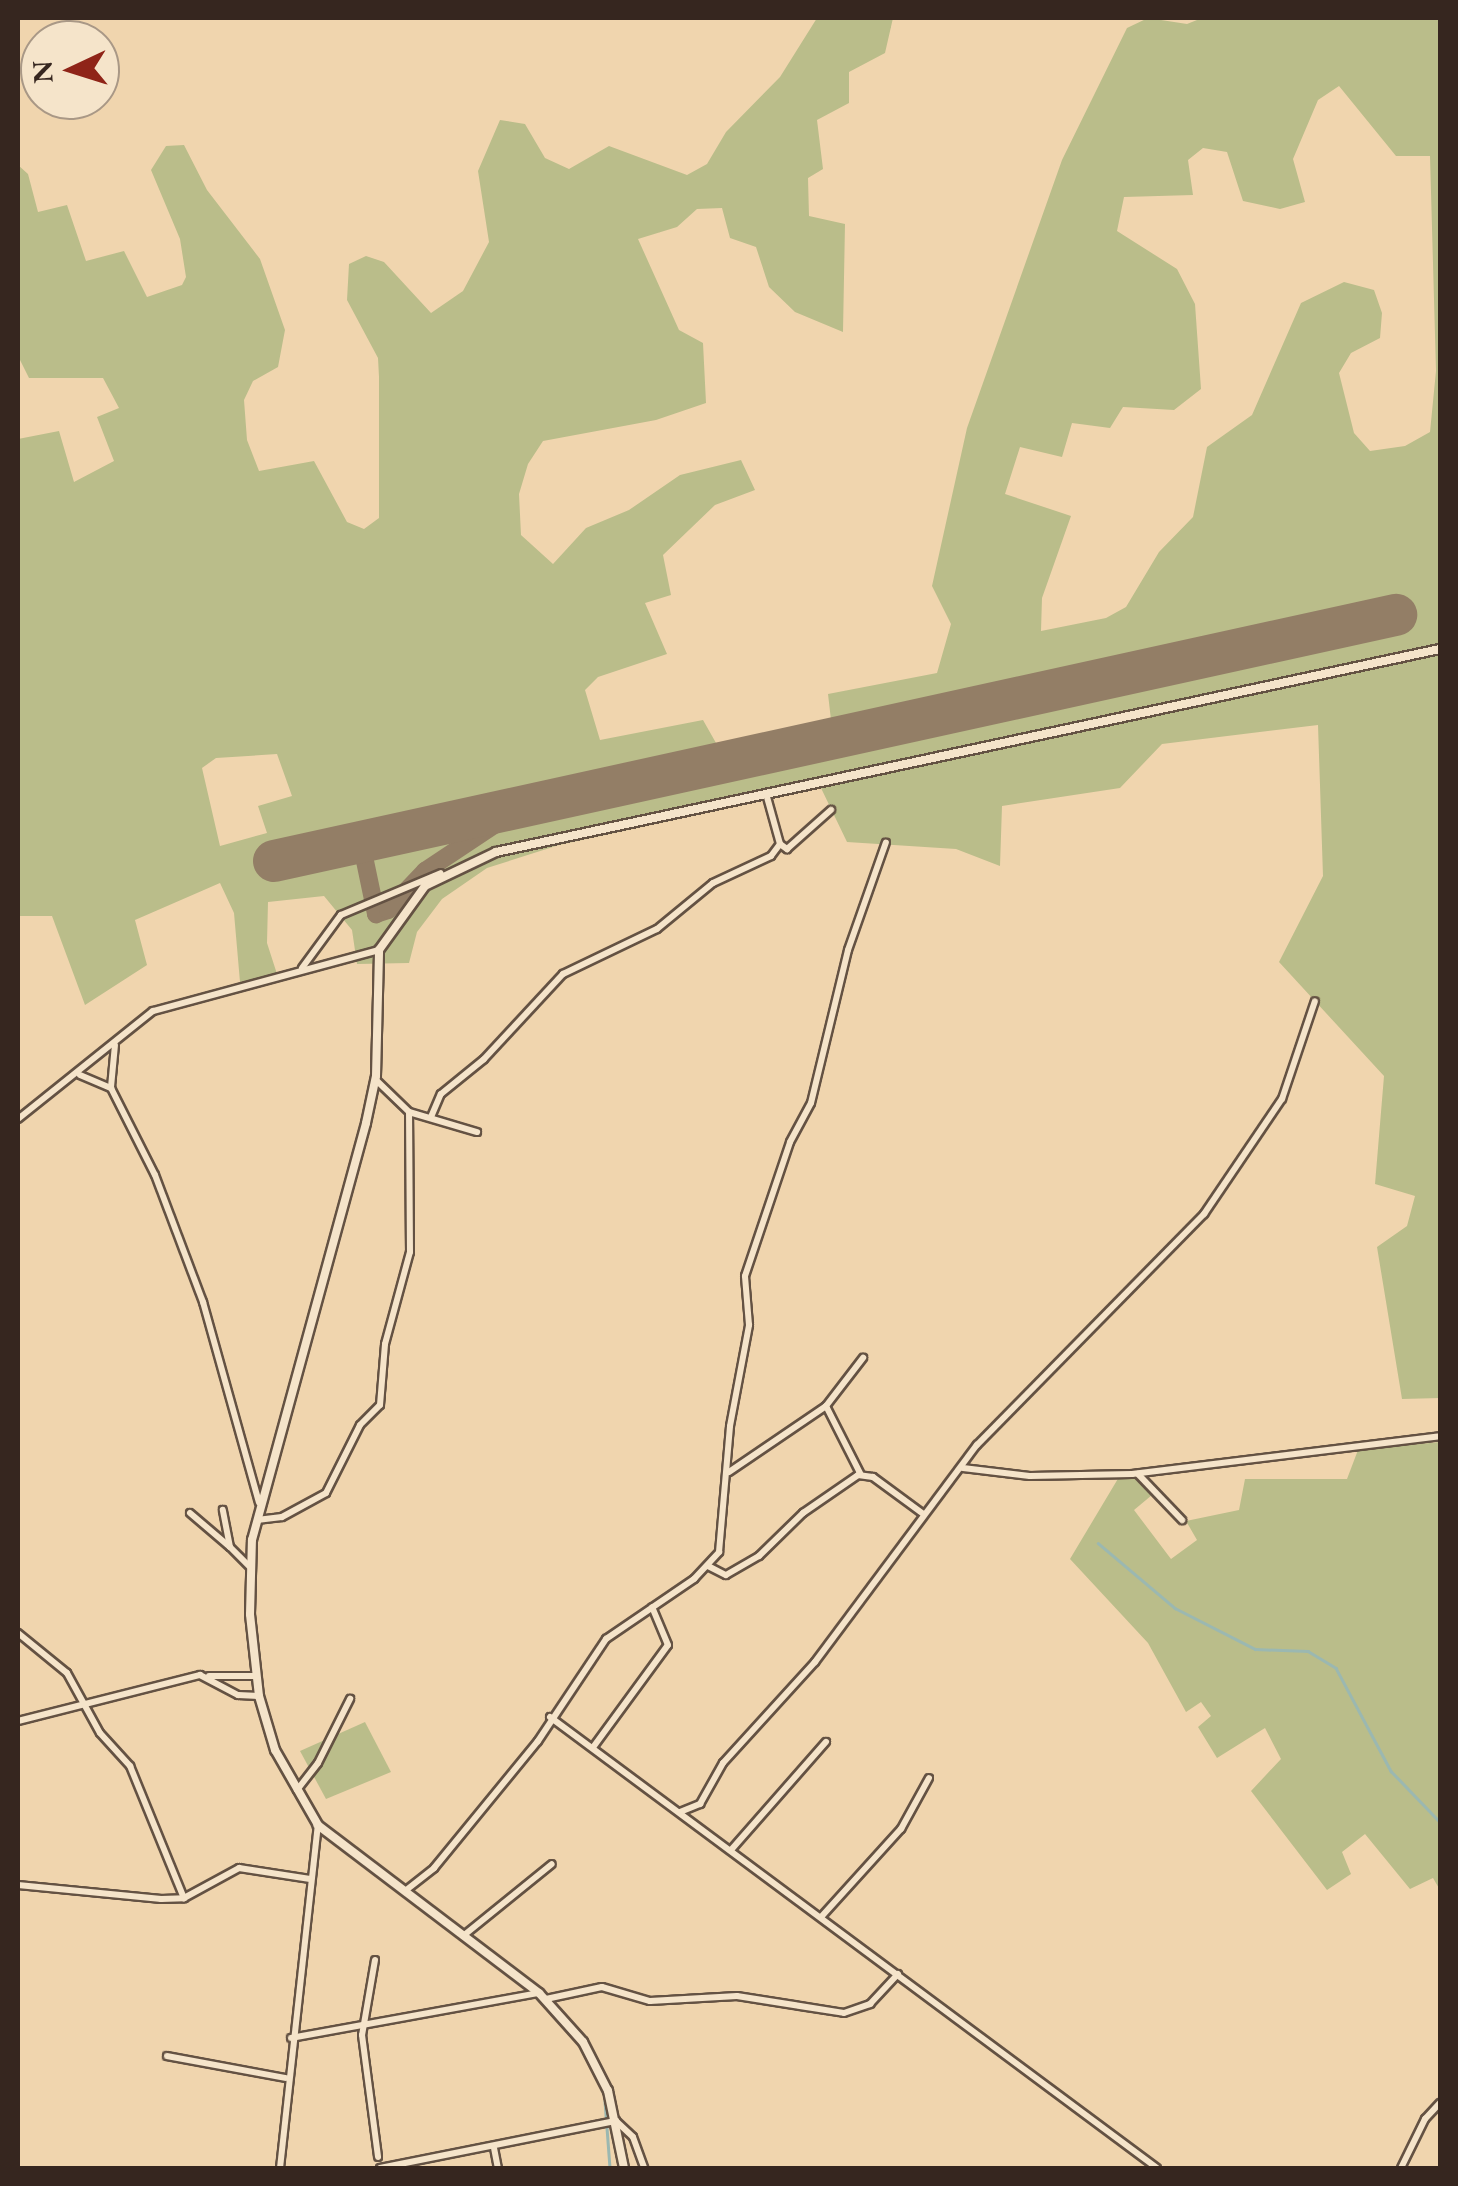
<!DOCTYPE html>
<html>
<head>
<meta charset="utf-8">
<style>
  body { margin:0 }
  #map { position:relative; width:1458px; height:2186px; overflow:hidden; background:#f0d5ae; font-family:"EB Garamond",serif }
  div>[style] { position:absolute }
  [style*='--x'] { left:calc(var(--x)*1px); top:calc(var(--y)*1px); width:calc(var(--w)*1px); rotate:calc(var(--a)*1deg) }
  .green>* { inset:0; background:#babd8a }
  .stream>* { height:2.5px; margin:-1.25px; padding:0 1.25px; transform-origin:1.25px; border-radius:1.25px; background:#9bb8b1 }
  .taxiway>* { height:18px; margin:-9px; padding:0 9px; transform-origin:9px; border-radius:9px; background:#937e66 }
  .runway>* { height:42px; margin:-21px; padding:0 21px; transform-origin:21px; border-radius:21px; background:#937e66 }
  .roads { filter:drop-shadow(2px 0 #645243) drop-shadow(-2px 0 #645243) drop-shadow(0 2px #645243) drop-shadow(0 -2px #645243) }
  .street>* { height:6px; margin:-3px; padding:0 3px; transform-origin:3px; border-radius:3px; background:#f5e4ca }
  .secondary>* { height:8px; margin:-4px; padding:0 4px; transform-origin:4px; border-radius:4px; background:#f5e4ca }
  span { translate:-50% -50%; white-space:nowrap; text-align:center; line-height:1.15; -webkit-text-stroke:8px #f5e4ca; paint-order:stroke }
  .frame { position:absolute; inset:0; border:20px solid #36261f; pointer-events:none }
  .north { position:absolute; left:20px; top:20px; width:100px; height:100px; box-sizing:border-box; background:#f5e4ca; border:2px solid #a99886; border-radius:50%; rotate:266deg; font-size:28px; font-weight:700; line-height:40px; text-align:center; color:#36261f }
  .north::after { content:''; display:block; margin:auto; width:35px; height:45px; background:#8f2418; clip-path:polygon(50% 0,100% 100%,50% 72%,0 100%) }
</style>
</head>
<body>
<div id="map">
  <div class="green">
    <i style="clip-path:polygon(evenodd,817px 18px,893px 18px,885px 53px,849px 72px,849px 103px,817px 120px,823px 169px,808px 178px,809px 216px,845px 224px,843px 332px,795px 312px,769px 287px,756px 247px,730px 238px,722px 208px,697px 209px,677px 227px,638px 239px,679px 330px,703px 343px,706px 403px,656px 420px,543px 441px,528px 464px,519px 494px,521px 535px,553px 564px,586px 528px,629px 510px,680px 475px,741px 460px,755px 490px,715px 505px,663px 555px,671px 595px,645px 603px,667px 654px,598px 677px,585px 690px,600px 740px,703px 720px,720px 750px,831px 720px,828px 694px,937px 673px,951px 624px,932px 586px,967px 428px,1062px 160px,1127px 28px,1148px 18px,1187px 24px,1202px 18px,1440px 18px,1440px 1398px,1402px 1399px,1377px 1247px,1407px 1226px,1415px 1196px,1375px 1184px,1384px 1076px,1279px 962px,1323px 876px,1318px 725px,1162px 744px,1120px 788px,1002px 806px,1000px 866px,956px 849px,847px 842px,821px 788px,559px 845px,487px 868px,442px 899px,417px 932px,409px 963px,357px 964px,352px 930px,324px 896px,268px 902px,267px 943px,277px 974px,240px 982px,234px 913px,220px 883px,135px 920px,147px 965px,85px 1005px,52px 916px,18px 916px,18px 439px,59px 431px,74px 482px,114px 461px,97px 417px,119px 408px,103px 378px,29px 378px,18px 356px,18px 165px,28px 174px,38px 212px,67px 205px,86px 261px,124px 251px,147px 297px,182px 285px,186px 277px,180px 239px,151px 170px,166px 146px,184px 145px,207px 190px,260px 259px,285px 330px,278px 367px,253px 381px,244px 400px,247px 440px,259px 471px,314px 461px,347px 522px,364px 529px,379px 518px,379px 377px,378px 358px,347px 300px,349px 264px,366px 256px,384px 262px,431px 313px,463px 291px,489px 242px,478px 171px,500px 120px,525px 124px,545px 158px,569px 169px,609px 146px,687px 175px,707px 164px,726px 132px,780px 77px,817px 18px,1339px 86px,1396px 156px,1430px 156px,1436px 371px,1430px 432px,1405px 446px,1370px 451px,1354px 433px,1339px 373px,1351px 353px,1380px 338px,1382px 313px,1374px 290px,1344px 282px,1301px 303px,1252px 415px,1207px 447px,1193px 517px,1159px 552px,1126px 607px,1106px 618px,1041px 631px,1042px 598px,1071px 516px,1005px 494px,1020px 447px,1062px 457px,1072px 423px,1110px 428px,1123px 407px,1174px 410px,1201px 389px,1195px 304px,1177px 269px,1117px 231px,1124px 197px,1193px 195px,1188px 160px,1203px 148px,1227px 152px,1243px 201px,1280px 209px,1305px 202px,1293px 159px,1318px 100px,1339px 86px,817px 18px,277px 754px,292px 796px,258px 806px,267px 833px,220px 846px,202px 768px,216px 758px,277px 754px)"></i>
    <i style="clip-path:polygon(1440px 1442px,1440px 1890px,1433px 1878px,1410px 1889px,1365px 1834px,1342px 1852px,1351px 1874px,1327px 1890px,1251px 1791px,1281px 1759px,1265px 1728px,1217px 1758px,1198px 1727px,1211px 1716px,1201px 1702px,1186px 1712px,1148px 1643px,1070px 1559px,1119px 1477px,1135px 1476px,1152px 1495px,1134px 1510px,1171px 1559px,1197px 1540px,1186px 1521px,1239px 1510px,1245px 1479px,1347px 1479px,1358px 1450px)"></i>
    <i style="clip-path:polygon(365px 1722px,391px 1772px,326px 1799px,300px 1751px)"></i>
  </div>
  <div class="stream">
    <i style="--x:1098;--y:1543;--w:101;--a:40.2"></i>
    <i style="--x:1175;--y:1608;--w:90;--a:27.1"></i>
    <i style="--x:1255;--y:1649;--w:53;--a:2.2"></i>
    <i style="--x:1308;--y:1651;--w:33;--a:31"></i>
    <i style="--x:1336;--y:1668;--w:117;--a:61.9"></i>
    <i style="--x:1391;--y:1771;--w:71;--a:46.1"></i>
    <i style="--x:605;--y:2101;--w:67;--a:85.7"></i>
  </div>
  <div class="taxiway">
    <i style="--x:361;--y:842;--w:74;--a:78.2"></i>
    <i style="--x:376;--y:914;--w:13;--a:-18"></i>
    <i style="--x:388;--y:910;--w:54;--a:-46.5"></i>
    <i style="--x:425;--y:871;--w:115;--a:-33.7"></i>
  </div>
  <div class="runway">
    <i style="--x:274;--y:861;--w:1149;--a:-12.37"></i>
  </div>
  <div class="roads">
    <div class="street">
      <i style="--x:767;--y:797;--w:49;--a:74.5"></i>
      <i style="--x:302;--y:968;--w:66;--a:-53.7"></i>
      <i style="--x:341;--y:915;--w:108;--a:-22.8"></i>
      <i style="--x:80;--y:1075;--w:34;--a:23"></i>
      <i style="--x:111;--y:1088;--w:97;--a:63.2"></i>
      <i style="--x:155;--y:1175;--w:136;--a:69.3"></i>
      <i style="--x:203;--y:1302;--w:208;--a:74.4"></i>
      <i style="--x:375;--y:1079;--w:47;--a:44.1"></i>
      <i style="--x:409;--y:1112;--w:71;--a:16.4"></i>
      <i style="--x:111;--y:1087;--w:42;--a:-84.6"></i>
      <i style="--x:431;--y:1117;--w:25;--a:-67"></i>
      <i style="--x:441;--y:1094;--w:55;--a:-39.1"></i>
      <i style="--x:484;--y:1059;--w:116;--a:-47.1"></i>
      <i style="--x:563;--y:974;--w:104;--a:-25.6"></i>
      <i style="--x:657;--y:929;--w:72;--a:-39.4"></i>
      <i style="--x:713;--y:883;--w:64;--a:-25"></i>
      <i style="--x:771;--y:856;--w:15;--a:-53"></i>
      <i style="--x:780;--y:844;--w:9;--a:36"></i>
      <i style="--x:787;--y:849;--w:59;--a:-41.6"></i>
      <i style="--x:18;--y:1119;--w:173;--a:-38.7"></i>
      <i style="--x:153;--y:1011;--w:234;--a:-15.1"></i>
      <i style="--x:826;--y:1406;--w:77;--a:63.1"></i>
      <i style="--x:963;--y:1468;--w:67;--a:6.8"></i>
      <i style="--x:1030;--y:1476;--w:102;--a:-1.1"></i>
      <i style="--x:1132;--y:1474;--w:310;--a:-7"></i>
      <i style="--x:729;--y:1472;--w:117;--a:-34.2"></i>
      <i style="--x:826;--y:1406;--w:61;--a:-52.4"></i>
      <i style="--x:1138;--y:1474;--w:64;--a:46.3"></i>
      <i style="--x:190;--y:1513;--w:52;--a:40.4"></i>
      <i style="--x:230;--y:1547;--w:38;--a:-101"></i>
      <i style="--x:257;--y:1520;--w:25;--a:-7"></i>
      <i style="--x:282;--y:1517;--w:50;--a:-28.6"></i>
      <i style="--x:326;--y:1493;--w:76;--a:-63.4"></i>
      <i style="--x:360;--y:1425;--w:28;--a:-45"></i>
      <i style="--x:380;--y:1405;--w:61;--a:-85.3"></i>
      <i style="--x:385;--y:1344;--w:95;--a:-74.8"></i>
      <i style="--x:410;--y:1252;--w:140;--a:-90.4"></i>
      <i style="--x:230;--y:1547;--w:27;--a:45"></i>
      <i style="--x:708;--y:1566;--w:20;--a:27"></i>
      <i style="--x:726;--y:1575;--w:38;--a:-30"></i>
      <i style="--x:759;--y:1556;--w:62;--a:-44.3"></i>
      <i style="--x:803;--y:1513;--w:67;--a:-34.6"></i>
      <i style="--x:858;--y:1475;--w:15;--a:8"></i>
      <i style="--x:873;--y:1477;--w:61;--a:36.3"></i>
      <i style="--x:18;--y:1633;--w:63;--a:39.2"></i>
      <i style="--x:67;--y:1673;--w:68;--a:61.2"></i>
      <i style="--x:100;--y:1733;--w:45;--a:47.7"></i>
      <i style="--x:130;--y:1766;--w:143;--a:67.8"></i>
      <i style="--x:209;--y:1676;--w:48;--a:0"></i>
      <i style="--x:550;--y:1717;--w:756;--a:36.61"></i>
      <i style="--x:18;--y:1721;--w:188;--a:-14.2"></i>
      <i style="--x:200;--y:1675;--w:43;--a:27.8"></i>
      <i style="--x:238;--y:1695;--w:21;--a:3"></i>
      <i style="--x:594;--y:1746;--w:125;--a:-53.8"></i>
      <i style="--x:668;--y:1645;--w:41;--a:-112.8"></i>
      <i style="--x:297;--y:1790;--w:34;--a:-52"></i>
      <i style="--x:318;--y:1763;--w:72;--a:-63.4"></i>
      <i style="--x:680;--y:1812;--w:22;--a:-22"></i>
      <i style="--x:700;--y:1804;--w:47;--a:-60.7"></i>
      <i style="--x:723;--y:1763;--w:137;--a:-47.7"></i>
      <i style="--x:815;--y:1662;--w:271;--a:-53.3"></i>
      <i style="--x:977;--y:1445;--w:324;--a:-45.5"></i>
      <i style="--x:1204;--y:1214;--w:139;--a:-55.9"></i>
      <i style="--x:1282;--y:1099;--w:103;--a:-71.4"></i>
      <i style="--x:731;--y:1850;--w:144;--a:-48.7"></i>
      <i style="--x:18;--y:1885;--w:144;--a:5.6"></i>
      <i style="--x:161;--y:1899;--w:23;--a:-2"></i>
      <i style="--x:184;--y:1898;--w:63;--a:-28.6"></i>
      <i style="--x:239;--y:1868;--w:72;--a:8.8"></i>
      <i style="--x:405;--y:1891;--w:37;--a:-38"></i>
      <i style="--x:434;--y:1868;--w:164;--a:-50.7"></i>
      <i style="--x:538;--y:1741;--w:123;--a:-56.3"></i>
      <i style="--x:606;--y:1639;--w:107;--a:-34.3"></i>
      <i style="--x:694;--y:1579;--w:37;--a:-47"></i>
      <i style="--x:719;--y:1552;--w:126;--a:-85"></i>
      <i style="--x:730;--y:1426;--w:103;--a:-79.3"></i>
      <i style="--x:749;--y:1325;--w:49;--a:-94.7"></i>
      <i style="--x:745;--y:1276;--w:141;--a:-71.4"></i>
      <i style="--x:790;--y:1142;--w:44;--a:-61.7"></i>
      <i style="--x:811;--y:1103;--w:157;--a:-76.4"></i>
      <i style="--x:848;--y:950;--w:114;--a:-70.6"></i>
      <i style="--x:822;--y:1916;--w:118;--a:-47.8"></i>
      <i style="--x:901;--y:1829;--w:58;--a:-61.2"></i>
      <i style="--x:463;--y:1936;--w:114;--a:-39"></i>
      <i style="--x:375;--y:1960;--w:76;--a:99.8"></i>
      <i style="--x:362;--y:2035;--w:123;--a:82.5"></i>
      <i style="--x:546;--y:1999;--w:57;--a:-12.1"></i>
      <i style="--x:602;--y:1987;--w:50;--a:16.3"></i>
      <i style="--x:650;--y:2001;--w:87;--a:-3.3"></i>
      <i style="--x:737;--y:1996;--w:108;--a:9"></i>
      <i style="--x:844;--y:2013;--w:28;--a:-19"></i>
      <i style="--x:870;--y:2004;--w:41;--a:-47"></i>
      <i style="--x:291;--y:2038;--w:252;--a:-10.3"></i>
      <i style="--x:167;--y:2056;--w:121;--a:10.5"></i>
      <i style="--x:494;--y:2148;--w:20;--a:79"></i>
      <i style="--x:280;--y:2168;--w:345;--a:-83.7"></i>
      <i style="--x:380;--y:2168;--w:241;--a:-11.3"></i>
      <i style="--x:616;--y:2121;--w:23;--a:43"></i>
      <i style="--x:633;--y:2137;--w:33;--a:70"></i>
      <i style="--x:1401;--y:2168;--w:55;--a:-63.9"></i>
      <i style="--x:1425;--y:2119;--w:22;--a:-47"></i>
    </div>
    <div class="secondary">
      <i style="--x:624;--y:2168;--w:79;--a:-101.7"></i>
      <i style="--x:608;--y:2091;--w:55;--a:-117"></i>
      <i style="--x:583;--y:2042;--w:66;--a:-131.9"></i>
      <i style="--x:539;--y:1993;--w:278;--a:-142.8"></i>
      <i style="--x:318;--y:1825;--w:86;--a:-119.8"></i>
      <i style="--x:275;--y:1750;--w:56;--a:-106.5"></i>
      <i style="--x:259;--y:1696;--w:82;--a:-96.3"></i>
      <i style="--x:250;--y:1614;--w:74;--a:-88.5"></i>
      <i style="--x:252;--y:1540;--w:432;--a:-74.7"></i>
      <i style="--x:366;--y:1123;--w:48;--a:-78"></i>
      <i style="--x:376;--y:1076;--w:126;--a:-88.6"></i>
      <i style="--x:379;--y:950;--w:79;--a:-54.3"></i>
      <i style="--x:425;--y:886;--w:79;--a:-25.6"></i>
      <i style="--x:496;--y:852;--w:966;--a:-12.14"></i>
    </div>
  </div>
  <div class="frame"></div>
  <div class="north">N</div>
</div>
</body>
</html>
